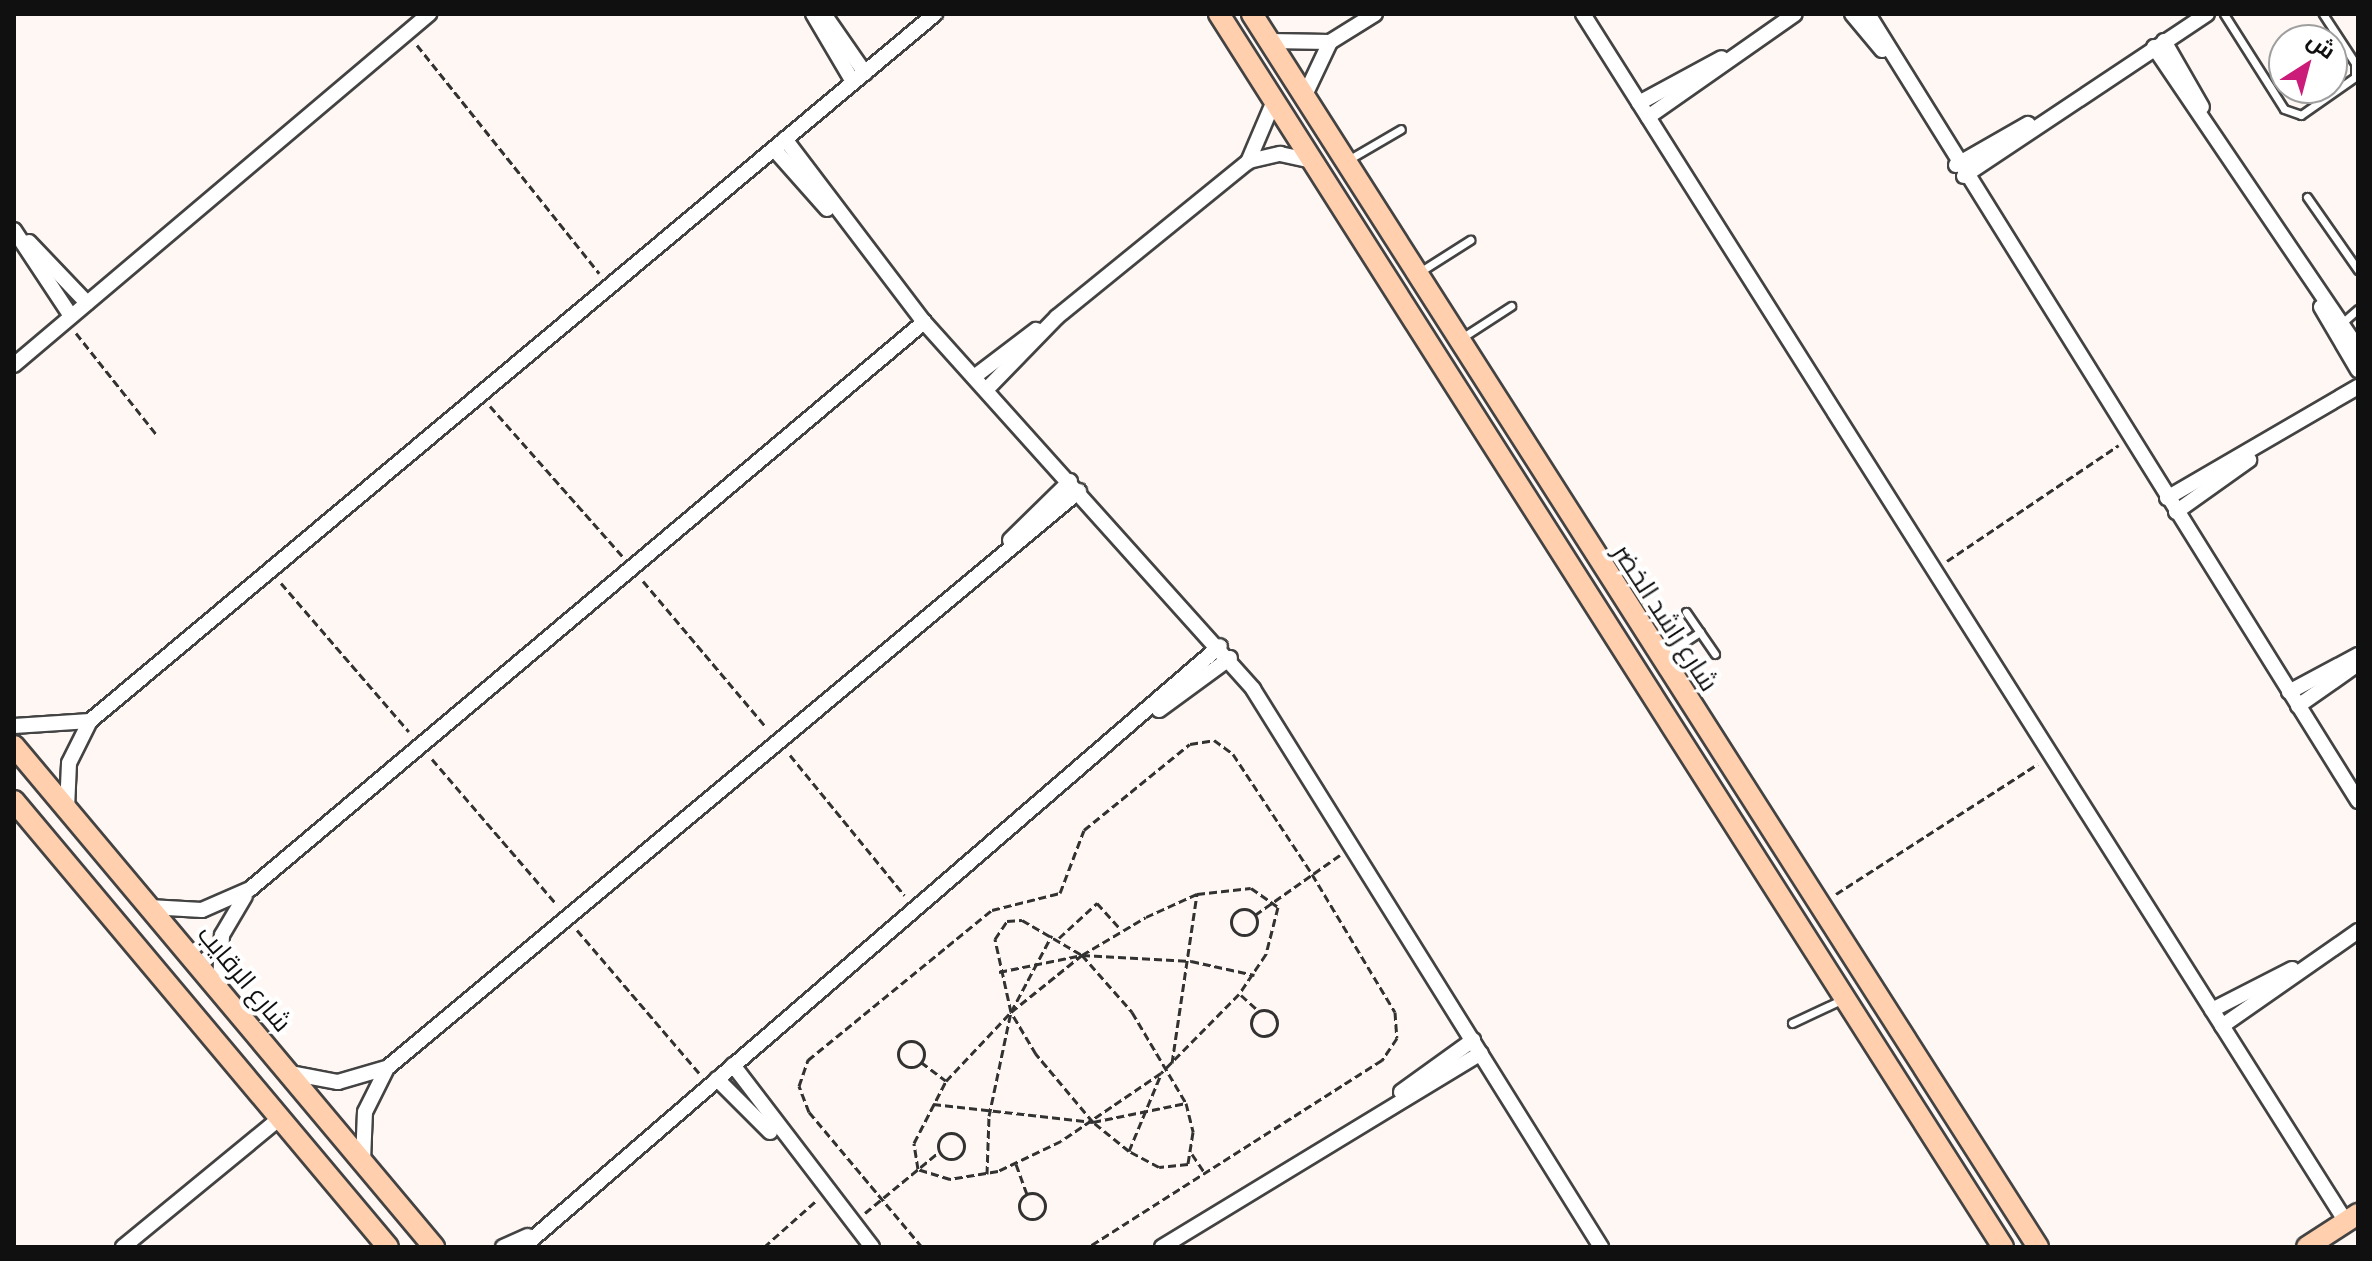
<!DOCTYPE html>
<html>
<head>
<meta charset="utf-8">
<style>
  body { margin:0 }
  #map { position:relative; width:2372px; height:1261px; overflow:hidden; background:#fff7f3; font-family:Bitter,Cairo,serif }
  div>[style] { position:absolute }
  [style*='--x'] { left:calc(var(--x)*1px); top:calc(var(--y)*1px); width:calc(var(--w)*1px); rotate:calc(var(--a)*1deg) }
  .path>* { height:3px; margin-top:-1.5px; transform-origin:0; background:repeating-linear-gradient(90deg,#323232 0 8px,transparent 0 12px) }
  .path>.ring { margin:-1.5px; padding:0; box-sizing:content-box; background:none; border:3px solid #323232; border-radius:50% }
  .roads { filter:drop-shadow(2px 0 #434343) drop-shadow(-2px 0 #434343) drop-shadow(0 2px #434343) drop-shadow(0 -2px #434343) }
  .lane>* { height:7px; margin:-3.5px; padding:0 3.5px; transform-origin:3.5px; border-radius:3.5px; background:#fff }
  .street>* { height:14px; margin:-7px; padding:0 7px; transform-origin:7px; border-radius:7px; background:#fff }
  .secondary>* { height:20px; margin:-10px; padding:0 10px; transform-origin:10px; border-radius:10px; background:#ffcfae }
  span { translate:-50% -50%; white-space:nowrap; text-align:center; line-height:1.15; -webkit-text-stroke:8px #fff; paint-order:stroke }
  .street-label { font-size:26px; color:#101010 }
  .frame { position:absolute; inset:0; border:16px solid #101010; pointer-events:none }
  .north { position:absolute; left:2268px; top:24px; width:80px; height:80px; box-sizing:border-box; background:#fff; border:2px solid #9f9f9f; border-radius:50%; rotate:36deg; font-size:22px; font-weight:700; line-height:32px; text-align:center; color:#101010 }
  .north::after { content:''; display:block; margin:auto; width:28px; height:36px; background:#cc1c79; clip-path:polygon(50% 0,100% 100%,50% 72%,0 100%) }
</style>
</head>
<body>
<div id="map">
  <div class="path">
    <i style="--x:417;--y:45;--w:292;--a:51.4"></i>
    <i style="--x:76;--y:333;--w:129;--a:51.6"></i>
    <i style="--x:490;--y:406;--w:201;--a:48.6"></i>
    <i style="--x:1947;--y:561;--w:207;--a:-34"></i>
    <i style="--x:643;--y:581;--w:192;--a:49.9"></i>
    <i style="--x:281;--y:583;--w:196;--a:49.3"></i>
    <i style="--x:790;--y:755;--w:181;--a:50.8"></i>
    <i style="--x:432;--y:759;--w:192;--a:49.4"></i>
    <i style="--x:1251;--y:888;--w:33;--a:35"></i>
    <i style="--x:1278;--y:907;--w:49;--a:104.3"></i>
    <i style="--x:1266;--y:954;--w:48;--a:124"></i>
    <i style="--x:1239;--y:994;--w:111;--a:134.6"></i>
    <i style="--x:1161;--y:1073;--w:121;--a:145.8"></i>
    <i style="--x:1061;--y:1141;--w:70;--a:154.5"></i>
    <i style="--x:998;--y:1171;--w:49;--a:170.5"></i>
    <i style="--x:950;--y:1179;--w:34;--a:-163"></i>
    <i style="--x:918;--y:1169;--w:26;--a:-99"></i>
    <i style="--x:914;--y:1143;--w:70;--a:-62.7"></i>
    <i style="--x:946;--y:1081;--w:95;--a:-46.7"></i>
    <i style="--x:1011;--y:1012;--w:91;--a:-38.8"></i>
    <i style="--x:1082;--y:955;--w:74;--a:-30.7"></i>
    <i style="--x:1146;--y:917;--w:56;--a:-24.3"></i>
    <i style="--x:1197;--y:894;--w:54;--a:-6.3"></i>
    <i style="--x:1836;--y:894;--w:240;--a:-32.8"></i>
    <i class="ring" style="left:1231px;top:909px;width:23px;height:23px"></i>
    <i style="--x:1255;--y:915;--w:104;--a:-35.2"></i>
    <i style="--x:1022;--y:920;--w:69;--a:30.3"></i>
    <i style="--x:1082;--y:955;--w:76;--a:48.7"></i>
    <i style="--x:1132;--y:1012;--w:106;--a:59.3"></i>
    <i style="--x:1186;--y:1103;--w:30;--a:76"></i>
    <i style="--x:1193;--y:1132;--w:32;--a:99"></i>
    <i style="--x:1188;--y:1164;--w:29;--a:174"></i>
    <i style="--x:1159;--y:1167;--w:34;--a:-152"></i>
    <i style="--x:1129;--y:1151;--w:46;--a:-141.1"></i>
    <i style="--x:1093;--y:1122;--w:89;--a:-130"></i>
    <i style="--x:1036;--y:1054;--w:49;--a:-120.8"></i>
    <i style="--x:1011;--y:1012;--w:75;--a:-102.4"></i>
    <i style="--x:995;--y:939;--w:22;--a:-56"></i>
    <i style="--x:1007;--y:921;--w:15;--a:-4"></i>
    <i style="--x:577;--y:930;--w:188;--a:49.5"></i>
    <i style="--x:1059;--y:938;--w:52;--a:-42.6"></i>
    <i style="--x:1097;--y:903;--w:36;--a:48"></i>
    <i style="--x:999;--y:972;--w:85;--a:-11.6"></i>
    <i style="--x:1082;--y:955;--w:109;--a:3.2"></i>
    <i style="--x:1191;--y:961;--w:65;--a:12.5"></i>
    <i style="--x:1241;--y:995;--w:24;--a:42"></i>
    <i class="ring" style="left:1251px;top:1010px;width:23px;height:23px"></i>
    <i class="ring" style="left:898px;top:1041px;width:23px;height:23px"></i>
    <i style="--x:921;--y:1062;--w:31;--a:37"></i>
    <i style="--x:1172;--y:1063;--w:171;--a:-81.6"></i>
    <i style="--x:933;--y:1104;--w:161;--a:6.4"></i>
    <i style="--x:1093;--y:1122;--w:95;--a:-11.5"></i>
    <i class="ring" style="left:938px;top:1133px;width:23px;height:23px"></i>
    <i style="--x:1129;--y:1151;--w:83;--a:-67.4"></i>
    <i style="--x:1192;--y:1154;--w:23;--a:56"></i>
    <i style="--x:1016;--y:1164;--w:32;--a:70"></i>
    <i style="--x:987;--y:1174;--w:58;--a:-88"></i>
    <i style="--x:989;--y:1116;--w:106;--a:-78.1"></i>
    <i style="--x:1011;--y:1012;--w:87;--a:-62"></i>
    <i class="ring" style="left:1019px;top:1193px;width:23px;height:23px"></i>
    <i style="--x:865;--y:1213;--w:96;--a:-39.5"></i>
    <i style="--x:764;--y:1247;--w:71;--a:-41.6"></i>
    <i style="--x:922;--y:1247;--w:176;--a:-129.9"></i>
    <i style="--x:809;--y:1112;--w:28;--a:-111"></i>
    <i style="--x:799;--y:1086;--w:28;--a:-71"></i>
    <i style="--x:808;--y:1060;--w:237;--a:-39.2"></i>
    <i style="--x:992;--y:910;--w:70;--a:-14"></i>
    <i style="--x:1060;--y:893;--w:67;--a:-69.1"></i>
    <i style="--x:1084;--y:830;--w:136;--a:-39.1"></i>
    <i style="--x:1190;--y:744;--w:24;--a:-9"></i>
    <i style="--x:1214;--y:740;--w:24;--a:36"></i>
    <i style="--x:1233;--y:754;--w:144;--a:56.6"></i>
    <i style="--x:1312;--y:874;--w:161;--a:59"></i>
    <i style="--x:1395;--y:1012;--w:26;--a:86"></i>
    <i style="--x:1397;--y:1038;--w:27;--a:124"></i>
    <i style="--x:1382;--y:1060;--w:348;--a:147.5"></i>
  </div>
  <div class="roads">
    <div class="lane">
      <i style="--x:2224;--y:14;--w:112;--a:57.7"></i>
      <i style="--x:2284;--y:109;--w:18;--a:19"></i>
      <i style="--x:2301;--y:115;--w:66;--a:-35.1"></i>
      <i style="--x:2355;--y:77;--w:14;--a:-90"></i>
      <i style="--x:2355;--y:63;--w:59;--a:-123.1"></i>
      <i style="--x:1348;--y:160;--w:61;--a:-30.3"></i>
      <i style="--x:2307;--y:197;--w:89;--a:55.1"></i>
      <i style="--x:1418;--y:273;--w:62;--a:-32.4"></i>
      <i style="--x:2342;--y:323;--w:21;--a:-41"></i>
      <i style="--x:1460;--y:339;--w:61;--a:-32.9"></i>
      <i style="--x:1686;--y:612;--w:51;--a:55.4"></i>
      <i style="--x:1665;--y:655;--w:42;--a:-33.3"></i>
      <i style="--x:1792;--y:1023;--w:54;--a:-25.1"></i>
    </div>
    <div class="street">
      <i style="--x:813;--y:14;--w:79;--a:59.5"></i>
      <i style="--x:824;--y:14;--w:72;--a:55.2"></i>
      <i style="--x:1583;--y:14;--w:1429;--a:57.72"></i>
      <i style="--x:1852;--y:14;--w:47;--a:50.2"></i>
      <i style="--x:1868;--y:14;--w:927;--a:58.09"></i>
      <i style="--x:1269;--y:41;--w:61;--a:0.9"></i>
      <i style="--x:1330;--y:42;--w:53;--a:-31.9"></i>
      <i style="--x:2164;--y:41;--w:76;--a:60.1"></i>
      <i style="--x:2154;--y:47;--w:364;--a:55.9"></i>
      <i style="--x:1305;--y:95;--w:59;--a:-64.7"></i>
      <i style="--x:1639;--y:103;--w:94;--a:-28.5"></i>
      <i style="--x:1648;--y:117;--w:179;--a:-35"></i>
      <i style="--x:785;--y:139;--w:230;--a:52.8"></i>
      <i style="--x:924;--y:322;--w:493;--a:48.1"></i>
      <i style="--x:1253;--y:689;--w:658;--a:58.05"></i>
      <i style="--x:774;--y:149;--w:80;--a:48.5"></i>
      <i style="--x:1249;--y:161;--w:32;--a:-13"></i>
      <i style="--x:1280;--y:154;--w:34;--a:12"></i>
      <i style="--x:1956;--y:165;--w:83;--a:-29.7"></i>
      <i style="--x:1964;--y:176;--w:292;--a:-33.7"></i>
      <i style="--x:14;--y:230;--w:103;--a:56.5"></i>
      <i style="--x:29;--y:242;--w:84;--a:46.4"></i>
      <i style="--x:2321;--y:307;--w:73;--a:59.6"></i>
      <i style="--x:14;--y:365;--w:544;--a:-40.22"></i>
      <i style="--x:974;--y:377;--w:78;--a:-37.2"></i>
      <i style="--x:986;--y:390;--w:102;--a:-45.8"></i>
      <i style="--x:1057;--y:317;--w:246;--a:-39.1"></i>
      <i style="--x:1248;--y:162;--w:66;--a:-66.9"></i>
      <i style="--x:2167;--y:498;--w:221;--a:-30.2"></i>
      <i style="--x:2176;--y:512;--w:90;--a:-35.5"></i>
      <i style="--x:1010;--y:540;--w:84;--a:-44.5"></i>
      <i style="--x:2289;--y:692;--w:78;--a:-28.2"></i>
      <i style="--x:2298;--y:706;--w:73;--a:-35"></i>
      <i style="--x:1159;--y:710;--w:88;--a:-36.2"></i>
      <i style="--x:14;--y:726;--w:76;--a:-3.8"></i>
      <i style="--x:67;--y:809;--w:46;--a:-87.5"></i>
      <i style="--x:69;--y:763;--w:47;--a:-63.4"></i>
      <i style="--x:90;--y:721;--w:1102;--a:-39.92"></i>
      <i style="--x:149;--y:907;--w:53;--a:3.2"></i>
      <i style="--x:202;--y:910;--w:52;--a:-23.6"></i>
      <i style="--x:250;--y:889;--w:881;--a:-40.07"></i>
      <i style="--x:220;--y:989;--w:54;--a:-87.9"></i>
      <i style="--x:222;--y:935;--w:45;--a:-59.5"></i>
      <i style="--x:2212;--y:1010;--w:90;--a:-27.1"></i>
      <i style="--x:2222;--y:1026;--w:166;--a:-34.9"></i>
      <i style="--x:733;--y:1065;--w:229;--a:52.6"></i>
      <i style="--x:290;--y:1073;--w:49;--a:10.6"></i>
      <i style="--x:338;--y:1082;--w:50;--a:-16.3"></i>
      <i style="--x:717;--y:1079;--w:75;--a:45"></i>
      <i style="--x:1401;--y:1092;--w:89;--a:-35.8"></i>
      <i style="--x:363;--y:1161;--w:49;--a:-87.7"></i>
      <i style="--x:365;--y:1112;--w:49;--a:-63.4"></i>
      <i style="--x:387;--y:1068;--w:901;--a:-39.82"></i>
      <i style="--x:123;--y:1247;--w:203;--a:-39.4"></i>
      <i style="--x:503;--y:1247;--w:27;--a:-24"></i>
      <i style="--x:523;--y:1247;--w:920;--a:-40.77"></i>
      <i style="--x:1162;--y:1247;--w:373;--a:-31.3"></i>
    </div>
    <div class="secondary">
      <i style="--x:1219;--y:14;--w:1461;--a:57.55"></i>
      <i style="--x:1252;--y:14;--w:1462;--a:57.48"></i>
      <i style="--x:14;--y:746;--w:654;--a:50.03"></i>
      <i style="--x:14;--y:801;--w:582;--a:50.02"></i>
      <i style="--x:2307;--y:1247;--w:61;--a:-32.9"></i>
    </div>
  </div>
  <div class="street-label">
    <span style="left:1665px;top:618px;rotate:57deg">شارع راشد الخضر</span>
    <span style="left:244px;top:979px;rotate:50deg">شارع الرقايب</span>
  </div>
  <div class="frame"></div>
  <div class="north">ش</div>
</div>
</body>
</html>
